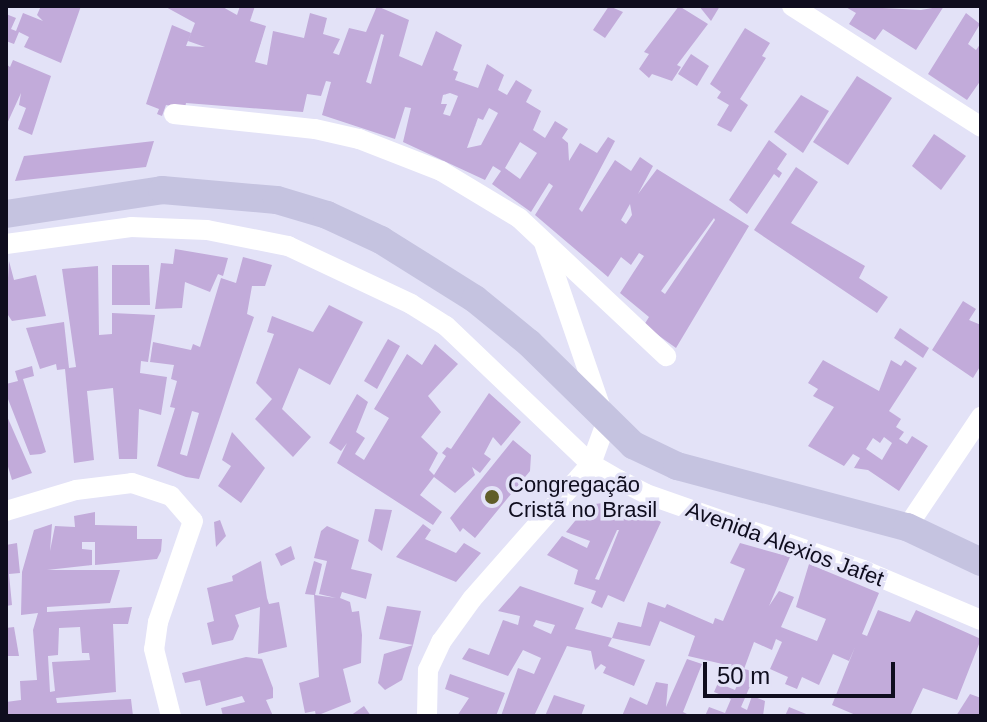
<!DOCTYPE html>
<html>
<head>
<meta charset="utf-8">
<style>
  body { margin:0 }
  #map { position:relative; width:987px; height:722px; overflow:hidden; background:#e3e2f7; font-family:Arial,sans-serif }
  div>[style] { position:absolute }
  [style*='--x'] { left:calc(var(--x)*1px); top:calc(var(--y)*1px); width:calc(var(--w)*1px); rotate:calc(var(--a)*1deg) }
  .building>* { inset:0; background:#c2abda }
  .street>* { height:20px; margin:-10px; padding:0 10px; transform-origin:10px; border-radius:10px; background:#fff }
  .secondary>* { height:28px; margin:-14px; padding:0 14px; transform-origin:14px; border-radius:14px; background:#c5c3e0 }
  .dots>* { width:22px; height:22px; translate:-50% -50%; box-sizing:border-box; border:4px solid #e3e2f7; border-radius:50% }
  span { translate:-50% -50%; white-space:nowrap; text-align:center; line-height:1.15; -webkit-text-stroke:7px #e3e2f7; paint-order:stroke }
  .poi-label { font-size:22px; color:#0f0d1e }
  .left { translate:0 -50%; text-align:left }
  .street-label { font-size:22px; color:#0f0d1e }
  .frame { position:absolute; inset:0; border:8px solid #0f0d1e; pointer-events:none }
  .scale { position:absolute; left:703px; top:662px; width:192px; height:36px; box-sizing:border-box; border:4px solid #0f0d1e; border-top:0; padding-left:10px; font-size:24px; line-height:28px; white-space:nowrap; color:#0f0d1e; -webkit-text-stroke:6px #e3e2f7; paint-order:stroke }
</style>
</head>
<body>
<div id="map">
  <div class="building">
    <i style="clip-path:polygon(41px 6px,81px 6px,61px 63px,24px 47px,29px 37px,19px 32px,14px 44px,6px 41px,6px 14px,16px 18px,11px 29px,16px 31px,23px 13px,43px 21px,37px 15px)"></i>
    <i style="clip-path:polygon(evenodd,164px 6px,221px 6px,237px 15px,240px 6px,255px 6px,250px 21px,266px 26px,255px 62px,267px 65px,273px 31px,304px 38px,310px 13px,327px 18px,323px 34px,340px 39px,333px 53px,339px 55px,349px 28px,366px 32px,377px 6px,409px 20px,399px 56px,422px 66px,436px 31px,462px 45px,453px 70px,458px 72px,455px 80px,478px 88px,487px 64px,504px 75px,498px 90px,507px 95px,516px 80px,532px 90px,526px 102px,541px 111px,533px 130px,545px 138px,555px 121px,568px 129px,562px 138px,568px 143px,569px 161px,580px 143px,597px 153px,608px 137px,615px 141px,579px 209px,582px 212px,615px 160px,631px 171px,640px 157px,653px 166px,638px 194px,657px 169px,749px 226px,676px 348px,644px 325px,649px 317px,620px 293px,644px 256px,639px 253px,631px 265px,621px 257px,608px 277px,535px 215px,553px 186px,549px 183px,531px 212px,492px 184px,501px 171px,493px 166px,485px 180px,403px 142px,411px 108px,405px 107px,395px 139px,322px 115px,331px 82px,326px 81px,321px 96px,307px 94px,303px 112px,186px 103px,185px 108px,166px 105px,162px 116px,157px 114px,159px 109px,146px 104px,172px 25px,191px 33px,186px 46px,205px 47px,188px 41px,195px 23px,164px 6px,381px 34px,384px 35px,371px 84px,366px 82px,381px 34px,164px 6px,450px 93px,458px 96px,450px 116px,443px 114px,447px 104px,441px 104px,443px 95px,450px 93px,164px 6px,489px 108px,498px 113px,481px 145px,467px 148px,478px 118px,483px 120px,489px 108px,164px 6px,520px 142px,537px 153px,520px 179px,505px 168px,520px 142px,164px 6px,630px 204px,632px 215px,626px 224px,621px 220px,630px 204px,164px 6px,714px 218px,715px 220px,665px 294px,661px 291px,714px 218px)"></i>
    <i style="clip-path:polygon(609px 6px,623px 12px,605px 38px,593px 30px)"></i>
    <i style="clip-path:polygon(679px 6px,708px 24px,677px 65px,681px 67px,672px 81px,652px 74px,649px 78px,639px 69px,649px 54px,644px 52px)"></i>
    <i style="clip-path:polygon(699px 6px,720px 6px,711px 21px)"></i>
    <i style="clip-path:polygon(844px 6px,921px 10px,944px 6px,916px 50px,883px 29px,875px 40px,849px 24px,856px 13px)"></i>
    <i style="clip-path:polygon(966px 13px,980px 24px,968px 44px,976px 50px,981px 43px,981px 80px,967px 100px,928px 74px)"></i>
    <i style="clip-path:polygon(745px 28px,770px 43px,762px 56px,766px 58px,740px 99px,748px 105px,731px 132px,717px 125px,729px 105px,717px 98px,721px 92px,710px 84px)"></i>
    <i style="clip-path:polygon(691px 54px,709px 66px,697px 86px,678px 74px)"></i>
    <i style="clip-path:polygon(13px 60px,51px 76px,32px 135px,18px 129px,26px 108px,19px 105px,21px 93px,6px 126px,6px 64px,10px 67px)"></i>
    <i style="clip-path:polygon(857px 76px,892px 98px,848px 165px,813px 142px)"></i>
    <i style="clip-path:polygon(801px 95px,829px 111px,803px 153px,774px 132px)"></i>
    <i style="clip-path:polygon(934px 134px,966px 156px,941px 190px,912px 166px)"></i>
    <i style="clip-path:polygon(769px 140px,787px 154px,777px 169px,782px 173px,779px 178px,774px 174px,747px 214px,729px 200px)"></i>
    <i style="clip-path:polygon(154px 141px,146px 167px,15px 181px,24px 156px)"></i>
    <i style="clip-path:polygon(796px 167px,818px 182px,791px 223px,865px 266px,859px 278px,888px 297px,877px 313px,754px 230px)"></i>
    <i style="clip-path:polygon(175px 249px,228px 258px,223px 276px,218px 274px,210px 292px,185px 282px,182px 308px,155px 309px,161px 263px,173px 264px)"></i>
    <i style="clip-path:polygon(evenodd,243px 257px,272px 265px,265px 286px,252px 286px,247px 314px,254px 317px,199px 479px,186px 477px,157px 466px,175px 408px,170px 407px,177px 381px,171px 379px,174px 365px,150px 362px,153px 342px,191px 350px,193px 344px,200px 347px,221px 278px,236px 283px,243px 257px,192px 411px,199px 413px,187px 456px,180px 454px,192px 411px)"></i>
    <i style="clip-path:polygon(9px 261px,14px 280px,36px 275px,46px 316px,12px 321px,6px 312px)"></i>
    <i style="clip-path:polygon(112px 265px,149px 265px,150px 305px,112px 305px)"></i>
    <i style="clip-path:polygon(98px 266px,99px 335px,112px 334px,112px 313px,155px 315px,148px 362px,141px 361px,140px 373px,167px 377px,161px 415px,139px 409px,137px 459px,119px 459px,113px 388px,87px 391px,94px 460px,74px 463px,65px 369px,57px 370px,56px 364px,40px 369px,26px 328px,64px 322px,69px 368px,76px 367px,62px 269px)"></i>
    <i style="clip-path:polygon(963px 301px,976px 309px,969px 320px,981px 325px,981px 365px,973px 378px,932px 350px)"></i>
    <i style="clip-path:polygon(329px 305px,363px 322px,330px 385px,299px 368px,282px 409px,311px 437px,293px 457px,255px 419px,272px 399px,256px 383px,274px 334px,267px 332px,272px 316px,313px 332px)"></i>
    <i style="clip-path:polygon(900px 328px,929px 348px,923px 358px,894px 338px)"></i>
    <i style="clip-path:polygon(388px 339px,400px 346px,377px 389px,364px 381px)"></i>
    <i style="clip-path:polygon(435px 344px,458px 364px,428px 396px,441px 412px,421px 437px,438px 453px,429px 470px,434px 475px,446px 456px,442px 453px,447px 447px,451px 449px,489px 393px,521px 422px,501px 446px,493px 437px,484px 454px,491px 459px,480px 473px,472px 467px,475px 475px,455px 493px,434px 477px,420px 495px,442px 512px,433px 525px,337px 463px,347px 443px,341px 451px,329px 443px,357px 394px,368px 402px,356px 432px,365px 438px,355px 454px,364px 460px,389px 418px,374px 409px,407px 354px,422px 365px)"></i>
    <i style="clip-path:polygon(evenodd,823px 360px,879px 391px,891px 360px,901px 366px,905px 360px,917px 368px,889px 411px,901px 419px,896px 427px,904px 432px,899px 439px,907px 444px,912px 436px,928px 446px,899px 491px,868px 470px,854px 468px,860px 458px,853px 454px,844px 466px,808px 446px,834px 407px,813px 396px,818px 389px,808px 383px,823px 360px,884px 437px,892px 443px,882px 460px,866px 449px,873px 438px,880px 443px,884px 437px)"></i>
    <i style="clip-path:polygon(32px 366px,34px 376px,23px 379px,46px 452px,41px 454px,30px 455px,6px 394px,6px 384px,18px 381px,15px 371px)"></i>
    <i style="clip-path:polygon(6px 414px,32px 473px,12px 480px,6px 460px)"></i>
    <i style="clip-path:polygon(232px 432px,265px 468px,241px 503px,218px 486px,231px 466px,222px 460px)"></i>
    <i style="clip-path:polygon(513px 440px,531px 455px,530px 471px,475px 538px,463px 528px,460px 532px,450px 518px)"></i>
    <i style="clip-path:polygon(evenodd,610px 502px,625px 509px,628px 502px,661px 522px,624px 602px,608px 595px,602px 608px,591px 603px,596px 591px,574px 584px,578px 570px,547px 555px,562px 536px,587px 548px,590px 541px,566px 532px,588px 505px,610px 502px,617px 530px,619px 530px,599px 580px,595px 579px,617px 530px)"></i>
    <i style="clip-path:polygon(375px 509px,392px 510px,382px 551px,368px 541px)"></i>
    <i style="clip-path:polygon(evenodd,95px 512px,95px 525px,137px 526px,137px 539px,162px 539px,161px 551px,157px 559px,95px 565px,95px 542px,82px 542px,82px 549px,92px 550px,92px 565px,47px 570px,120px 570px,110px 603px,47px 607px,47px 612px,132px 607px,128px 624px,113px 624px,116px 692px,56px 698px,57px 703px,131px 699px,133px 716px,6px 716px,6px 702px,21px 700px,20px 681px,37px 680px,33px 630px,38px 613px,21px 615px,22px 572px,34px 530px,52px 524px,50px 551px,55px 526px,75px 527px,74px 516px,95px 512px,80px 627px,82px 653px,89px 653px,90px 660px,52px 662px,55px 691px,50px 692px,48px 656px,58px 655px,59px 628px,80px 627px)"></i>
    <i style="clip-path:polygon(220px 520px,226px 536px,216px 547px,214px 522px)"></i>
    <i style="clip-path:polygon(423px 524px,431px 530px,425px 539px,456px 553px,464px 543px,481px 553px,456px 582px,396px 557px)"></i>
    <i style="clip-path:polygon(327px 526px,359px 540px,351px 569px,372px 574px,366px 599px,342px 592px,340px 598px,350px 602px,352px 612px,359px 611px,362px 635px,361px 663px,343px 669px,351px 702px,316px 716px,315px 711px,305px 713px,299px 683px,319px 677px,314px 595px,305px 594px,314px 561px,322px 564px,315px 595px,336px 598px,319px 594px,327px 561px,314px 558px,321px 531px)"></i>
    <i style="clip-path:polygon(17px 543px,20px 573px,9px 574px,12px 605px,6px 606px,6px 545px)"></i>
    <i style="clip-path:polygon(740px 543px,790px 557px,769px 606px,779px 591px,794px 597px,781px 627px,817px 641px,826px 619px,796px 607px,809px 564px,879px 593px,862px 634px,867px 636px,878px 610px,910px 622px,916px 610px,981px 639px,957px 700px,923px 688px,910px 716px,858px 716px,832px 705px,855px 647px,849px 661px,833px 654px,819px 685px,802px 677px,797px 689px,785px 684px,788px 677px,770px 669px,782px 642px,776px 639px,772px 650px,754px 642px,744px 669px,688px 656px,695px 636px,660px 621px,650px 646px,612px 638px,618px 622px,641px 627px,648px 602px,665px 608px,667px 604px,713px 624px,715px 618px,723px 621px,745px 569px,730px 563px)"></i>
    <i style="clip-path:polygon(291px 546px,295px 559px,281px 566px,275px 554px)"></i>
    <i style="clip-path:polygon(261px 561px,267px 598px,269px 604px,279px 602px,287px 647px,258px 654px,260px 607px,235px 615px,239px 626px,233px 640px,212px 645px,207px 623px,214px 621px,207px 588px,233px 581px,232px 576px)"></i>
    <i style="clip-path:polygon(evenodd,520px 586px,584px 608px,575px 629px,612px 638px,608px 646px,645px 660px,634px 686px,603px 673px,606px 667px,601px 664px,595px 670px,591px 651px,567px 646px,534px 716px,501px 716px,518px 668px,534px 674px,541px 658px,523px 650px,508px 676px,462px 659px,469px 648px,489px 655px,503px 620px,518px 625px,520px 616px,498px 611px,520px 586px,536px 620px,555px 625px,551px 634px,533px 626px,536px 620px)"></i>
    <i style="clip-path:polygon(387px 606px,421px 611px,413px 645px,379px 639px)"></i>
    <i style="clip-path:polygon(14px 627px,19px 656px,6px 656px,6px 628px)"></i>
    <i style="clip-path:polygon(413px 645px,402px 680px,385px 690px,378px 683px,384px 654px)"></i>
    <i style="clip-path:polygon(246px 657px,262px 659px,273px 688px,273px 698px,266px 700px,273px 716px,223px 716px,221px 708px,245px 702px,242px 696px,206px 706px,200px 680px,185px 683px,182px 673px)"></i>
    <i style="clip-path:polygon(687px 659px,702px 664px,683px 712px,691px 716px,622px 716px,630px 697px,647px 705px,656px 682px,668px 684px,666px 707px)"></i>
    <i style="clip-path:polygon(744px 669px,762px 673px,754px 677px,741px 707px,747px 710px,752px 696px,765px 701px,763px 716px,705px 716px,709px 707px,725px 713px,731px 699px,714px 692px,718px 683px,735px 690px)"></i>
    <i style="clip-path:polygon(450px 674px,505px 693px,496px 716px,457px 716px,469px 698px,445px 689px)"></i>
    <i style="clip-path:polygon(970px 694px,981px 698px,981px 716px,956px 716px)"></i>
    <i style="clip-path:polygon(554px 695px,585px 705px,581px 716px,545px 716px)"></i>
    <i style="clip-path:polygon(364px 706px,371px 716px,350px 716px)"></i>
    <i style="clip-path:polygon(789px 707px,811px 716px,785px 716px)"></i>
  </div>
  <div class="street">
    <i style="--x:792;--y:6;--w:224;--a:32.6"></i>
    <i style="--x:174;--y:114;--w:142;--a:6.1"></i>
    <i style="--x:315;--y:129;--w:45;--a:12.8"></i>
    <i style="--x:359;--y:139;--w:88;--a:21.3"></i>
    <i style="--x:441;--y:171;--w:91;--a:31.1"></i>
    <i style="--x:519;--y:218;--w:202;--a:43.2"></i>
    <i style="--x:6;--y:244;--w:126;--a:-7.7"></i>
    <i style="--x:131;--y:227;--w:76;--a:2.3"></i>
    <i style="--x:207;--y:230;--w:83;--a:11.2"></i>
    <i style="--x:288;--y:246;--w:136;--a:25.2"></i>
    <i style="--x:411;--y:304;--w:41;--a:32.2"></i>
    <i style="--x:446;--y:326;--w:200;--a:43.6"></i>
    <i style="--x:591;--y:464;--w:32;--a:30"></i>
    <i style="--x:619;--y:480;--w:30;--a:27"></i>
    <i style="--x:646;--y:494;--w:230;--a:19.3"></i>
    <i style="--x:863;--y:570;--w:128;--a:23"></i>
    <i style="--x:6;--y:511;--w:73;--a:-16.7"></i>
    <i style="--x:76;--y:490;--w:56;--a:-7.1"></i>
    <i style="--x:132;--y:483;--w:41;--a:18.4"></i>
    <i style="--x:171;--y:496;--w:33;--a:49"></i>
    <i style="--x:193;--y:521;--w:107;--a:109.1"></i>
    <i style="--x:158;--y:622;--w:27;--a:98"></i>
    <i style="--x:154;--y:649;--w:69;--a:75.8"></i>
    <i style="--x:907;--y:527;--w:133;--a:-56.1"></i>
    <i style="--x:427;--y:716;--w:46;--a:-88.8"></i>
    <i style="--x:428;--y:670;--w:31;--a:-65"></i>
    <i style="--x:441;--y:642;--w:53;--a:-54.2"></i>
    <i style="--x:472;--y:599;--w:180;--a:-48.6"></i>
    <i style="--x:591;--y:464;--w:44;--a:-69.9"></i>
    <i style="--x:606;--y:423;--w:190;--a:-109"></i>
  </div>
  <div class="secondary">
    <i style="--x:6;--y:214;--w:158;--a:-8.7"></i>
    <i style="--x:162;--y:190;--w:115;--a:5"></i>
    <i style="--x:277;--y:200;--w:52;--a:16.7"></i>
    <i style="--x:327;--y:215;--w:60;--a:24.8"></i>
    <i style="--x:381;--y:240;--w:111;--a:32.1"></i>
    <i style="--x:475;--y:299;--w:70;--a:39.2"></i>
    <i style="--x:529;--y:343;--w:146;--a:44.4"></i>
    <i style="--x:633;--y:445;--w:49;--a:25.5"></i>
    <i style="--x:677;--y:466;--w:238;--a:14.9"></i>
    <i style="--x:907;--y:527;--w:82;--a:25.3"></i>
  </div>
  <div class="dots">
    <i style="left:492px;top:497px;background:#605d2a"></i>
  </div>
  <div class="poi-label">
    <span class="left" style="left:508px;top:497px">Congregação<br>Cristã no Brasil</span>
  </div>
  <div class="street-label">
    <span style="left:785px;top:544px;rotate:20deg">Avenida Alexios Jafet</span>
  </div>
  <div class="frame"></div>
  <div class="scale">50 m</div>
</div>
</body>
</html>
